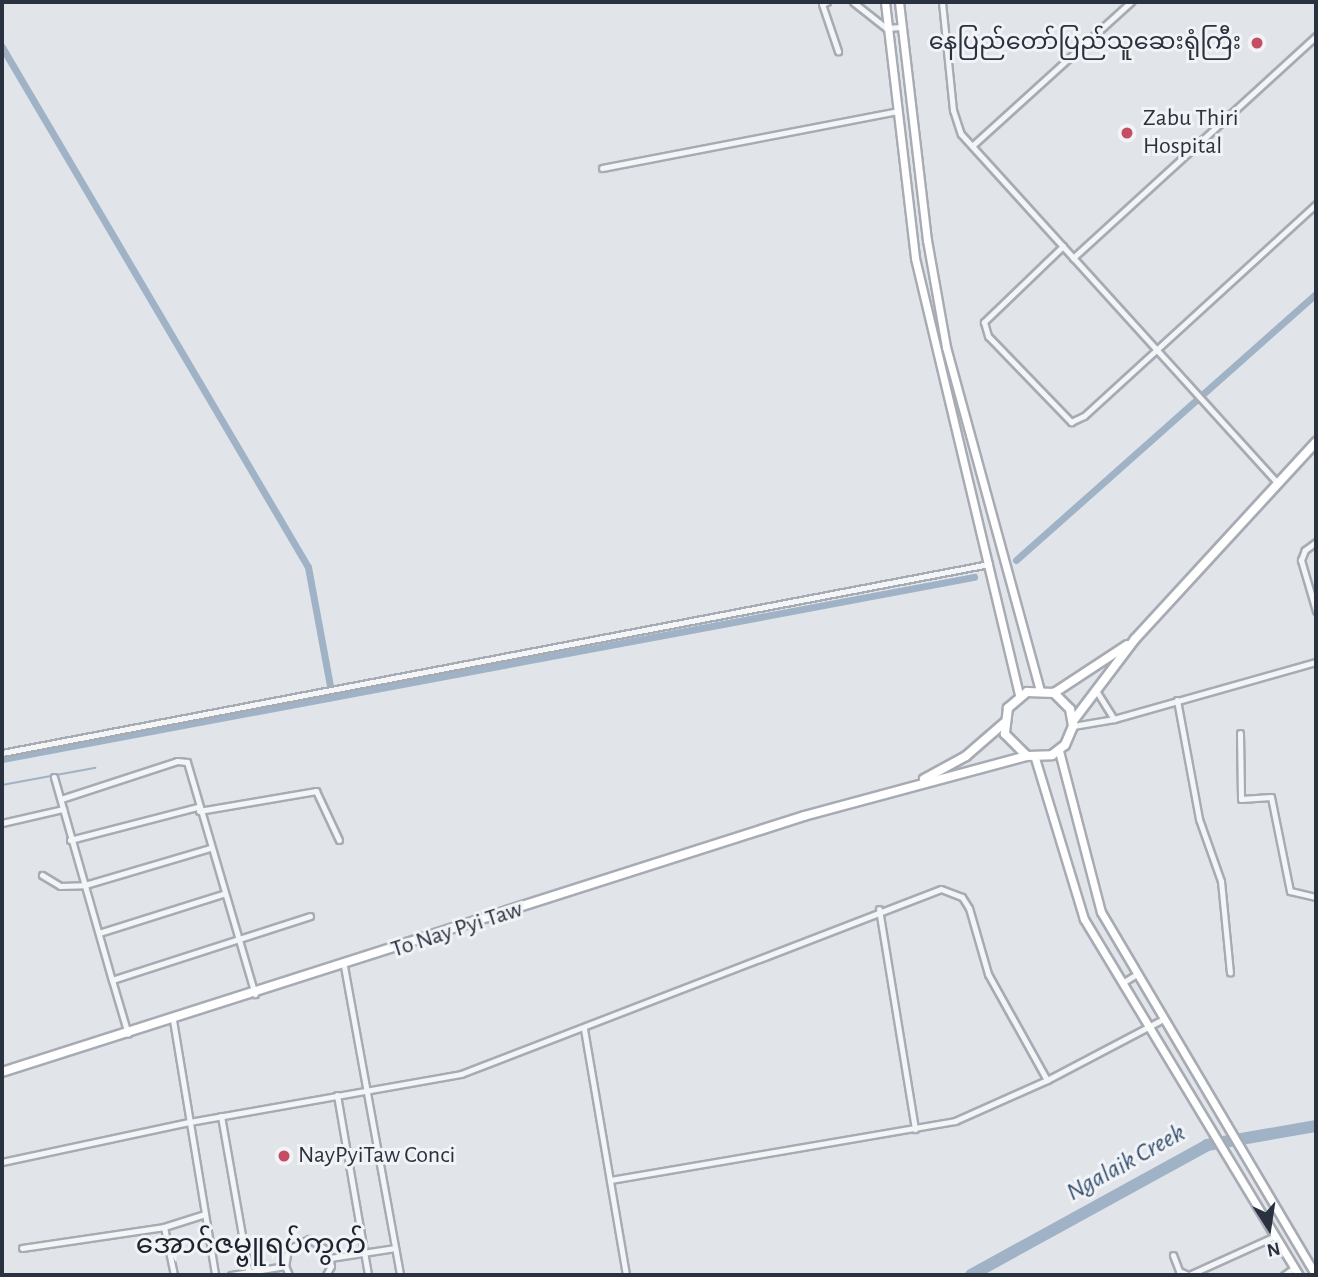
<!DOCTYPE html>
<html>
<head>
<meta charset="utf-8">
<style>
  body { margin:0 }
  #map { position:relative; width:1318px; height:1277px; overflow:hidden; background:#e1e4e9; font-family:"Alegreya Sans","Noto Sans Myanmar",sans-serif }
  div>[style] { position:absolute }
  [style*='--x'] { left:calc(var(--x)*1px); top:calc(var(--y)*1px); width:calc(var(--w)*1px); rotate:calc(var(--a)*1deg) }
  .stream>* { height:2px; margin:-1px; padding:0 1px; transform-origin:1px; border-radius:1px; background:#9fb2c6 }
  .canal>* { height:7px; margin:-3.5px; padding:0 3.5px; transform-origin:3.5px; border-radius:3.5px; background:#9fb2c6 }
  .river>* { height:12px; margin:-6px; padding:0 6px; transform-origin:6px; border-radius:6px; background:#9fb2c6 }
  .roads { filter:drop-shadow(2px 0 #a7abb3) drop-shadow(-2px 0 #a7abb3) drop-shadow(0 2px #a7abb3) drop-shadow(0 -2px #a7abb3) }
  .minor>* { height:5px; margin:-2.5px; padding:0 2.5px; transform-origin:2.5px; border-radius:2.5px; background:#f4f5f7 }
  .secondary>* { height:7px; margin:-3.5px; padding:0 3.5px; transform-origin:3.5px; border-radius:3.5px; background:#fff }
  .primary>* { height:8px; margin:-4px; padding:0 4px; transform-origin:4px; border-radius:4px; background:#fff }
  .dots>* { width:19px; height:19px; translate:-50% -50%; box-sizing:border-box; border:4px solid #f1f3f6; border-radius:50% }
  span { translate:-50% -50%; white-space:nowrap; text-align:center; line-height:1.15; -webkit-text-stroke:6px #f1f3f6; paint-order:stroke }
  .poi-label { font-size:24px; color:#2b323f }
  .right { translate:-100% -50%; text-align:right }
  .left { translate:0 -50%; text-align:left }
  .street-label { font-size:24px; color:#2b323f }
  .water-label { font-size:26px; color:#375271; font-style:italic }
  .quarter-label { font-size:28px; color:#1d2430 }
  .frame { position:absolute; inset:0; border:4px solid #2b323f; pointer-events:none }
  .north { position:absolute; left:1234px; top:1193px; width:70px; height:70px; -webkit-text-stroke:5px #f1f3f6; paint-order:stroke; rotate:168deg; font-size:19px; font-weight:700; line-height:28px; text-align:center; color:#2b323f }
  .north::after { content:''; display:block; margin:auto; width:24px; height:32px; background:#2b323f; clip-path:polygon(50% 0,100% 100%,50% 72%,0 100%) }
</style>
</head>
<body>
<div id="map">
  <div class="stream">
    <i style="--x:2;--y:785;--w:95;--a:-10.4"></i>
  </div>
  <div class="canal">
    <i style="--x:2;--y:47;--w:603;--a:59.52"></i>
    <i style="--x:308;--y:567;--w:131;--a:79.5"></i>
    <i style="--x:1016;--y:560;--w:401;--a:-41.6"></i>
    <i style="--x:2;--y:759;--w:989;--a:-10.61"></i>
  </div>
  <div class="river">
    <i style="--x:971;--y:1275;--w:269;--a:-28.8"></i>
    <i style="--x:1207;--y:1145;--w:111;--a:-9.9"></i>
  </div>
  <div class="roads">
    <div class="minor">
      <i style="--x:827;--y:2;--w:5;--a:158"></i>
      <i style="--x:822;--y:4;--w:50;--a:71.2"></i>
      <i style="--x:853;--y:2;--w:42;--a:38.2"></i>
      <i style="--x:886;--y:28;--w:15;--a:-4"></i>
      <i style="--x:942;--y:2;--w:109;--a:84.2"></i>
      <i style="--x:953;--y:110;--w:25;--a:72"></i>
      <i style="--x:961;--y:134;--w:471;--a:47.8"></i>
      <i style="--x:972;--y:146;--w:215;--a:-42.2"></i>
      <i style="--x:602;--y:168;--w:301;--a:-10.9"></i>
      <i style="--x:1063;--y:246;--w:110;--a:136.1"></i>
      <i style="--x:984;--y:322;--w:15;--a:74"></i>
      <i style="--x:988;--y:336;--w:120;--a:46"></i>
      <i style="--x:1071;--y:422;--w:14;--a:-25"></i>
      <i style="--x:1084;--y:416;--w:314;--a:-42.4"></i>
      <i style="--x:1073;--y:258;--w:329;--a:-42.4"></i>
      <i style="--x:1316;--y:542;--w:14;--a:144"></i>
      <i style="--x:1305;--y:550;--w:11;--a:112"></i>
      <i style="--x:1301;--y:560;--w:53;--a:73.6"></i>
      <i style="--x:1097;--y:692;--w:32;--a:58"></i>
      <i style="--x:1177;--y:700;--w:121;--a:79.5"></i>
      <i style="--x:1199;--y:819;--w:66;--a:70.5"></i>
      <i style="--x:1221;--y:881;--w:92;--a:84.4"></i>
      <i style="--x:1073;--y:726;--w:42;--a:-9.7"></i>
      <i style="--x:1114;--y:719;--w:210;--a:-15.8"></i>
      <i style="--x:1240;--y:733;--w:66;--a:89.1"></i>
      <i style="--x:1241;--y:799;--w:30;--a:-4"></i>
      <i style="--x:1271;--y:797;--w:96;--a:78.6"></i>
      <i style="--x:1290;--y:891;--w:27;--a:13"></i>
      <i style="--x:2;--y:753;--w:1005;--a:-10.84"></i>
      <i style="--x:54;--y:777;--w:211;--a:74.1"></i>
      <i style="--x:112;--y:980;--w:208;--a:-17.9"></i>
      <i style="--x:61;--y:799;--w:122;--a:-18.1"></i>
      <i style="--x:177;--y:761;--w:10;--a:6"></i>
      <i style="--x:187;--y:762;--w:242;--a:73.7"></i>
      <i style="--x:199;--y:811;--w:119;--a:-9.7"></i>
      <i style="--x:316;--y:791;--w:54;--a:64.9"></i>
      <i style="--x:2;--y:823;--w:63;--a:-12.9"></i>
      <i style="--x:70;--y:840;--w:132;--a:-14.5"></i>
      <i style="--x:42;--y:875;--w:21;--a:31"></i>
      <i style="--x:60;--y:886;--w:25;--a:-2"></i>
      <i style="--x:85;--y:885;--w:130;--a:-16.5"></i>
      <i style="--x:879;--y:909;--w:223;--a:80.7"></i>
      <i style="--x:99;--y:933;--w:130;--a:-17.5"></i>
      <i style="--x:344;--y:966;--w:314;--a:79.7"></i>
      <i style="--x:112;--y:980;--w:56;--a:73.5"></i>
      <i style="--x:1122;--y:983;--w:17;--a:-31"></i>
      <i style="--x:173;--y:1020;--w:258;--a:80.6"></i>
      <i style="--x:584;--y:1029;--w:250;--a:80.3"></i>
      <i style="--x:337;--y:1095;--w:183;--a:80.2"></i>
      <i style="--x:221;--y:1116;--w:161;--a:80"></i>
      <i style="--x:2;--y:1162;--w:191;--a:-12.1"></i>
      <i style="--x:189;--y:1122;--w:276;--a:-10"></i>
      <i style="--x:461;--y:1074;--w:514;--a:-21.08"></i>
      <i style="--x:941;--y:889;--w:22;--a:21"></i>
      <i style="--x:962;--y:897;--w:13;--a:58"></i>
      <i style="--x:969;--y:908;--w:69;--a:73.9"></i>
      <i style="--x:988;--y:974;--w:121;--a:60.9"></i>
      <i style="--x:610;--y:1180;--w:350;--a:-9.7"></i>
      <i style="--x:955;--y:1121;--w:101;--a:-24"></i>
      <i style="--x:1047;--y:1080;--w:131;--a:-27.7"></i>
      <i style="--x:164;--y:1227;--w:49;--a:78.2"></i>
      <i style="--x:22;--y:1248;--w:144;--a:-8.4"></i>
      <i style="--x:164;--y:1227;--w:43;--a:-17.6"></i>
      <i style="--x:1173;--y:1255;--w:17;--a:69"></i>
      <i style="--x:1179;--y:1271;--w:10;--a:24"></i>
      <i style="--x:330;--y:1258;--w:66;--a:-8.7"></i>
      <i style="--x:231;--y:1275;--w:55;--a:-9.5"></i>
      <i style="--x:289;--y:1275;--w:10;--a:-114"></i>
      <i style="--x:285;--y:1266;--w:17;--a:-80"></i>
      <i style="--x:288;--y:1249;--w:23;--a:-25"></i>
      <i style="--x:309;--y:1239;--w:22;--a:32"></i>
      <i style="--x:328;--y:1251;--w:15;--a:79"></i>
      <i style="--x:331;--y:1266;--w:10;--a:119"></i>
      <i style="--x:1189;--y:1275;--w:94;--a:-24.4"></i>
      <i style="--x:1284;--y:1275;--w:12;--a:-35"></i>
    </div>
    <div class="secondary">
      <i style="--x:885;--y:2;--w:258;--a:83.3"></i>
      <i style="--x:915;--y:258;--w:450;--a:76.6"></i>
      <i style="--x:899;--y:2;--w:240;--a:83.3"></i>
      <i style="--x:927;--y:240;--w:109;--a:79.9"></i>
      <i style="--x:946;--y:347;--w:356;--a:74.7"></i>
      <i style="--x:1059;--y:751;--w:166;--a:75.4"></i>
      <i style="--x:1101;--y:912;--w:422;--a:59.4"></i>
      <i style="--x:1035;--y:758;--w:168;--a:73.1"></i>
      <i style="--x:1084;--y:919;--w:416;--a:58.9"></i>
    </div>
    <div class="primary">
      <i style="--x:1054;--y:693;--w:87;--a:-33.3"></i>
      <i style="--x:1073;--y:721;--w:103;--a:-52.9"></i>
      <i style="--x:1135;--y:639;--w:268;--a:-47.4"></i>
      <i style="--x:924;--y:779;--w:48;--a:-28.7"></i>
      <i style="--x:966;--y:756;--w:50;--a:-41"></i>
      <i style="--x:2;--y:1072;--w:842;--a:-17.7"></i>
      <i style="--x:804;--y:816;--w:231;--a:-15.1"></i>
      <i style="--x:1027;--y:756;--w:25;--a:-2"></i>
      <i style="--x:1052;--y:755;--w:16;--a:-38"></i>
      <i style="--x:1065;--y:745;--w:21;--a:-67"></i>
      <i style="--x:1073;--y:726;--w:17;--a:-100"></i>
      <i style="--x:1070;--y:709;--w:23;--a:-135"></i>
      <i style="--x:1054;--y:693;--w:27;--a:-178"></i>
      <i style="--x:1027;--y:692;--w:25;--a:140"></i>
      <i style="--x:1008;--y:708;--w:26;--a:97"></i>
      <i style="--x:1005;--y:734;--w:31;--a:45"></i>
    </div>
  </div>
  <div class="dots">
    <i style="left:1257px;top:43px;background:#c54f62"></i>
    <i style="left:1127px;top:133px;background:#c54f62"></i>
    <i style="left:284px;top:1156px;background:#c54f62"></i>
  </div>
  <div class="poi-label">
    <span class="right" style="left:1241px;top:43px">နေပြည်တော်ပြည်သူဆေးရုံကြီး</span>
    <span class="left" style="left:1143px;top:133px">Zabu Thiri<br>Hospital</span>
    <span class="left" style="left:298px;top:1156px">NayPyiTaw Conci</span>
  </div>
  <div class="street-label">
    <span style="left:457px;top:930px;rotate:-18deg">To Nay Pyi Taw</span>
  </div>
  <div class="water-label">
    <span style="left:1126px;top:1163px;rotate:-29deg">Ngalaik Creek</span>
  </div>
  <div class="quarter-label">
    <span style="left:251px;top:1245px">အောင်ဇမ္ဗူရပ်ကွက်</span>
  </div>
  <div class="frame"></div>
  <div class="north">N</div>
</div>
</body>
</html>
